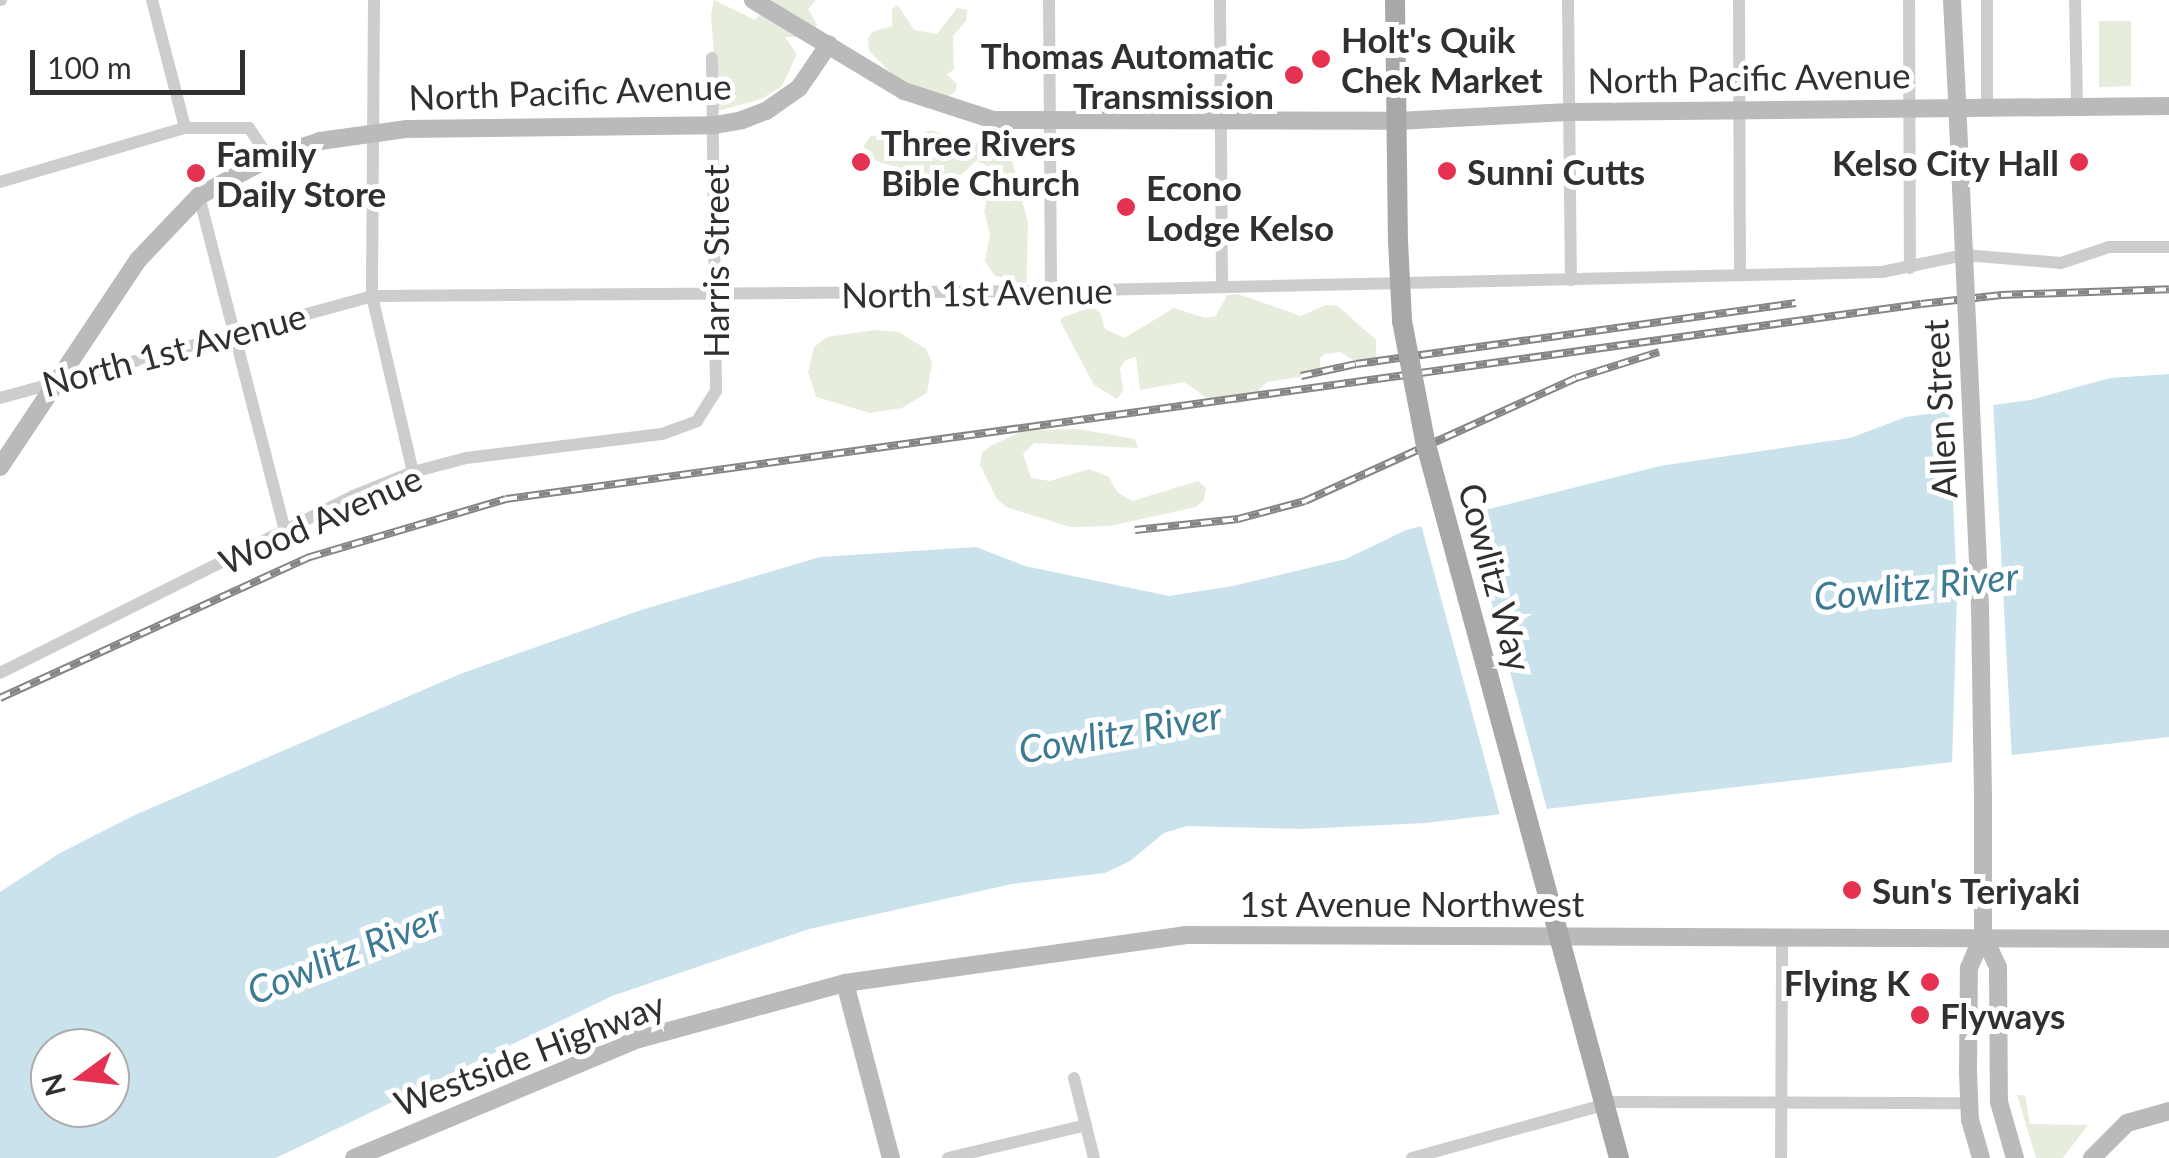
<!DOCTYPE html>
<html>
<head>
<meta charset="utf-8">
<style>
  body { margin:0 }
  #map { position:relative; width:2169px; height:1158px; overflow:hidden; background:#fff; font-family:Lato,sans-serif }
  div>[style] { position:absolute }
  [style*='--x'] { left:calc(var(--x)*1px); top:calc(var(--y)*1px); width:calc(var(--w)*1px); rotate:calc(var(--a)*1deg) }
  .green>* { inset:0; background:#e7eddd }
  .water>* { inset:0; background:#cae2ec }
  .pier>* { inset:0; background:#fff }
  .street>* { height:12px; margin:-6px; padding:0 6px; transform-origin:6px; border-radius:6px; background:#cdcdcd }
  .secondary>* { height:18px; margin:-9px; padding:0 9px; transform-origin:9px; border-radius:9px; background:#bababa }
  .primary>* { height:20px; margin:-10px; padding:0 10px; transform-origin:10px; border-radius:10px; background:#a8a8a8 }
  .rail>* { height:8px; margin-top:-4px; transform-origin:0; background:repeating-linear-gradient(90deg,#fff 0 11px,#858585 0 22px); box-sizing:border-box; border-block:2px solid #858585 }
  .secondary-bridge>* { height:18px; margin:-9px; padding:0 9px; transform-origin:9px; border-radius:9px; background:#bababa }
  .primary-bridge>* { height:20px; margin:-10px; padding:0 10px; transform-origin:10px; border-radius:10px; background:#a8a8a8 }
  .dots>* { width:28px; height:28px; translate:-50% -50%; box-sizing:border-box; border:5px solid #fff; border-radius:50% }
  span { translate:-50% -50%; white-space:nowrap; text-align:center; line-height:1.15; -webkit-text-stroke:10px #fff; paint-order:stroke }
  .poi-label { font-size:35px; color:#303030; font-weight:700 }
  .left { translate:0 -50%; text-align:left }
  .right { translate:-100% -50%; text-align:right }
  .street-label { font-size:35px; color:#303030 }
  .water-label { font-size:38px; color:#3d7a93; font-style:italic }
  .north { position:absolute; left:30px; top:1028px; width:100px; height:100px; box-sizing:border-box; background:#fff; border:2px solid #acacac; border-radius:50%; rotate:255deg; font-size:28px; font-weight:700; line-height:40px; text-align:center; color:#303030 }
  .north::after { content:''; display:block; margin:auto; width:35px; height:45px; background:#e63251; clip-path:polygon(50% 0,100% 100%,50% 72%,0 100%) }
  .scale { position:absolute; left:30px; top:50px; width:215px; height:45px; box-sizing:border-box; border:5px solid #303030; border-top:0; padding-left:12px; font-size:30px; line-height:35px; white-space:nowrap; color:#303030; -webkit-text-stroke:8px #fff; paint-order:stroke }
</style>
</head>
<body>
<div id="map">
  <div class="green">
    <i style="clip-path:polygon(714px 0,755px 20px,761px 14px,751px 0,816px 0,808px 9px,817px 25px,808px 37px,785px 37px,797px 54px,782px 86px,761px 99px,718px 111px,711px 15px)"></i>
    <i style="clip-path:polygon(898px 5px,914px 30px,937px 34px,957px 8px,967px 10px,966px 21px,953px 36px,954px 70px,947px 74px,957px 84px,956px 91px,942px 101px,899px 81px,869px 51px,868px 38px,872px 32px,892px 26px,892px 9px)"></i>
    <i style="clip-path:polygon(2099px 21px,2131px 21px,2131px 86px,2099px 87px)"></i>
    <i style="clip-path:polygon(931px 130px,968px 142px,1003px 145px,1010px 152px,1028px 223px,1026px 298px,1010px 281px,994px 275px,985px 261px,990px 234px,984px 211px,991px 182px,986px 165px,976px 161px,961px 175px,933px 179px,864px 157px,864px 145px,871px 136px,889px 134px,905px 140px)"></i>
    <i style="clip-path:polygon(1238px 294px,1301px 316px,1326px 305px,1338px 306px,1376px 340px,1376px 367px,1365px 367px,1340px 352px,1325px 354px,1320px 358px,1320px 374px,1267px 382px,1248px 401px,1238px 404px,1207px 398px,1184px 382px,1140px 390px,1136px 357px,1126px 360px,1120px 368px,1123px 391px,1117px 399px,1094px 385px,1061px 323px,1061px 318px,1092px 307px,1100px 313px,1105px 329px,1124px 338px,1174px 308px,1205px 318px,1216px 316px,1227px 295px)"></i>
    <i style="clip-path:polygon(875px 330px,899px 332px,926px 349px,932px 363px,927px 393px,902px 408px,870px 413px,816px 397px,808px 372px,814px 347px,827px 337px)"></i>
    <i style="clip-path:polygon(1077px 429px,1135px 439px,1138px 448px,1034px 443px,1023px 454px,1031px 478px,1050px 481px,1089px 469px,1109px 477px,1117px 492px,1132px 501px,1198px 481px,1206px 488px,1204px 500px,1196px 507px,1110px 526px,1070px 527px,1006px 507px,997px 499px,980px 465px,982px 453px,990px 446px,1025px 430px)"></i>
    <i style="clip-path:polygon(2017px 1095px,2025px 1095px,2030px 1124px,2088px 1125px,2063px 1158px,2036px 1158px)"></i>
  </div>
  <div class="water">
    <i style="clip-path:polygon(evenodd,2169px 374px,2169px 737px,1425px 823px,1303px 829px,1187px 826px,1164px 833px,1130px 861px,1105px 873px,1012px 884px,809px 929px,612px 996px,276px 1158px,0 1158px,0 892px,60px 853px,137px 814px,460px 674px,641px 610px,820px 557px,976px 547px,1025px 566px,1169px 596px,1233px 586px,1346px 559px,1406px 530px,1660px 466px,1850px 438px,1906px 417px,2030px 400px,2110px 378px,2169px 374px,50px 1048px,110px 1048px,110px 1108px,50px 1108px,50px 1048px)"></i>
  </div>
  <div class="pier">
    <i style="clip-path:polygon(1993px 400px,2012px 760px,1952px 767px,1957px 592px,1949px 405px)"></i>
    <i style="clip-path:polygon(1466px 508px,1548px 813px,1501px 819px,1420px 521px)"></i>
  </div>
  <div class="street">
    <i style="--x:0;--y:0;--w:1;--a:0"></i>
    <i style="--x:152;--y:0;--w:132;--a:75.5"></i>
    <i style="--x:374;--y:0;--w:296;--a:90.4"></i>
    <i style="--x:372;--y:296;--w:181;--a:76.9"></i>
    <i style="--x:1049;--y:0;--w:291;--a:89.6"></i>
    <i style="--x:1220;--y:0;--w:287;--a:89.6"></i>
    <i style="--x:1568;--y:0;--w:280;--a:89.4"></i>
    <i style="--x:1739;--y:0;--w:273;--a:89.8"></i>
    <i style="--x:1909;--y:0;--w:268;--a:89.8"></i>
    <i style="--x:1987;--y:0;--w:106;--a:90"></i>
    <i style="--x:2075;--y:0;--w:105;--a:88.9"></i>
    <i style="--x:0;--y:182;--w:193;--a:-16.3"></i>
    <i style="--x:185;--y:128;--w:64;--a:0"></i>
    <i style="--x:249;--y:128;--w:36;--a:56"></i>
    <i style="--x:199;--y:196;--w:346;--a:75.6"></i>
    <i style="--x:0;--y:398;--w:386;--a:-15.3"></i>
    <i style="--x:372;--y:296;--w:679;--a:-0.42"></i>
    <i style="--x:1051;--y:291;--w:831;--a:-1.31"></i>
    <i style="--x:1882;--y:272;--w:84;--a:-11.7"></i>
    <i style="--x:1964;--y:255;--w:97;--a:4.7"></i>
    <i style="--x:2061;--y:263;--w:51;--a:-18.4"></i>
    <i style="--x:2109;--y:247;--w:60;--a:0"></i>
    <i style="--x:0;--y:673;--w:395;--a:-26.6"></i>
    <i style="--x:353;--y:496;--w:65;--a:-21.8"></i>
    <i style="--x:413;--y:472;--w:55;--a:-14.8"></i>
    <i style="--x:466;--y:458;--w:197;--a:-7"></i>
    <i style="--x:662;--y:434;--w:37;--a:-20"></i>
    <i style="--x:697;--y:421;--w:36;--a:-58"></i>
    <i style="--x:716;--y:391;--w:333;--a:-90.7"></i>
    <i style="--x:1074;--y:1078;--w:82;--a:76"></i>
    <i style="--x:948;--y:1158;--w:142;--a:-13.4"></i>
    <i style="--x:1412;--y:1158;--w:210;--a:-15.5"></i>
    <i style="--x:1614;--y:1102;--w:354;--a:0.2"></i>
    <i style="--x:1781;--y:1158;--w:222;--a:-89.7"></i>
  </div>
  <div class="secondary">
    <i style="--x:753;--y:0;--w:176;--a:31.1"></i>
    <i style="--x:904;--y:91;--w:95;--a:17.9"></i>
    <i style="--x:994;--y:120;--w:403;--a:0.1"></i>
    <i style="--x:1397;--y:121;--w:172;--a:-3"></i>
    <i style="--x:1569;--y:112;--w:600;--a:-0.57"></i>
    <i style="--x:1952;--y:0;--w:78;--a:87.1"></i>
    <i style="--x:0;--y:467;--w:249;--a:-56.3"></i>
    <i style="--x:138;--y:260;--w:88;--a:-46.4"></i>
    <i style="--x:199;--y:196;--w:80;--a:-28.5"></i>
    <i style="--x:269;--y:158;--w:54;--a:-18.4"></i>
    <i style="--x:320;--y:141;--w:88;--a:-7.9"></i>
    <i style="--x:407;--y:129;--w:308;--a:-0.7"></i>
    <i style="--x:715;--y:125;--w:27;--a:-10"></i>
    <i style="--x:742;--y:120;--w:26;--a:-21"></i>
    <i style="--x:766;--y:111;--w:40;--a:-34.9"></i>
    <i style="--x:799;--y:88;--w:53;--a:-55.7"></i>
    <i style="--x:1983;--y:799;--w:136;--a:90"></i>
    <i style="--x:1983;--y:935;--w:35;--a:65"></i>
    <i style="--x:1998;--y:967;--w:135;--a:89.6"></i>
    <i style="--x:1999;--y:1102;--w:58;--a:74.1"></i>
    <i style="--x:845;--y:983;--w:181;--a:75.3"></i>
    <i style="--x:354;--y:1158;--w:309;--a:-22.7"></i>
    <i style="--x:639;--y:1039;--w:213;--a:-15.2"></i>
    <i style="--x:845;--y:983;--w:343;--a:-8"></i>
    <i style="--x:1185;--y:935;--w:984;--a:0.23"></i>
    <i style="--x:1981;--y:1158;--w:40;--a:-106"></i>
    <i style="--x:1970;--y:1120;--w:47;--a:-92.4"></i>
    <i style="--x:1968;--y:1073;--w:105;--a:-89.5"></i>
    <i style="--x:1969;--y:968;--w:36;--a:-67"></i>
    <i style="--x:2092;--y:1158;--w:49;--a:-45"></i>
    <i style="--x:2127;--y:1123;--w:44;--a:-15.9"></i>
  </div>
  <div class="primary">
    <i style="--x:1395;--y:0;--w:241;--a:89.3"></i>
  </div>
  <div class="rail">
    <i style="--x:1301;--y:376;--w:56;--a:-12.3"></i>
    <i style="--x:1356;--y:364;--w:444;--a:-7.9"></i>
    <i style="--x:1135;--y:530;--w:104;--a:-6.1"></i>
    <i style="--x:1238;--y:519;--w:69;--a:-15"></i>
    <i style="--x:1305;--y:501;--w:298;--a:-24.4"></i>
    <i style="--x:1576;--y:378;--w:87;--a:-17.4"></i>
    <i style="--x:0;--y:698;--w:341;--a:-24.5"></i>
    <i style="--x:310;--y:557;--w:204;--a:-16.5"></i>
    <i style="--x:506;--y:499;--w:1428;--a:-7.85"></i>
    <i style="--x:1921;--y:304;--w:81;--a:-6.4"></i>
    <i style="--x:2001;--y:295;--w:168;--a:-2"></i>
  </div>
  <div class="secondary-bridge">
    <i style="--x:1956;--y:78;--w:530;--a:87.4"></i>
    <i style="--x:1980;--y:607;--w:192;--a:89.1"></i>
  </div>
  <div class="primary-bridge">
    <i style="--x:1398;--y:241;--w:80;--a:87.1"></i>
    <i style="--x:1402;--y:321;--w:122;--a:79.1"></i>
    <i style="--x:1425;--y:441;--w:743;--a:74.86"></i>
  </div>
  <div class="dots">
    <i style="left:1321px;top:59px;background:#e63251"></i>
    <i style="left:1294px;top:75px;background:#e63251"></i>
    <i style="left:861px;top:162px;background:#e63251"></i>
    <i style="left:2079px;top:162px;background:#e63251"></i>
    <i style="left:1447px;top:171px;background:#e63251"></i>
    <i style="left:196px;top:173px;background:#e63251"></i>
    <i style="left:1126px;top:207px;background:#e63251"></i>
    <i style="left:1852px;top:890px;background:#e63251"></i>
    <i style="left:1930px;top:982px;background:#e63251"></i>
    <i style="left:1920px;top:1015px;background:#e63251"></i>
  </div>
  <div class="poi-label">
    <span class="left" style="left:1341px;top:59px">Holt's Quik<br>Chek Market</span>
    <span class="right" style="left:1274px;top:75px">Thomas Automatic<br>Transmission</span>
    <span class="left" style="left:881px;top:162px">Three Rivers<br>Bible Church</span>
    <span class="left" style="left:216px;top:173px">Family<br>Daily Store</span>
    <span class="right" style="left:2059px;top:162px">Kelso City Hall</span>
    <span class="left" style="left:1467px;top:171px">Sunni Cutts</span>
    <span class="left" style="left:1146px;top:207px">Econo<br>Lodge Kelso</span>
    <span class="left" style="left:1872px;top:890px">Sun's Teriyaki</span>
    <span class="right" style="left:1910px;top:982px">Flying K</span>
    <span class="left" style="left:1940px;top:1015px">Flyways</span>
  </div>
  <div class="street-label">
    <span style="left:1749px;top:77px;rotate:-1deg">North Pacific Avenue</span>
    <span style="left:570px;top:91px;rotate:-2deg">North Pacific Avenue</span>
    <span style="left:715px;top:261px;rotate:-90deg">Harris Street</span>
    <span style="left:977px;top:292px;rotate:-1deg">North 1st Avenue</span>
    <span style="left:174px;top:349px;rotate:-15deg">North 1st Avenue</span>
    <span style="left:1939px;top:409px;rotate:-93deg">Allen Street</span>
    <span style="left:320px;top:519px;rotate:-24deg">Wood Avenue</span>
    <span style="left:1496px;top:577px;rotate:75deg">Cowlitz Way</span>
    <span style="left:1412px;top:903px">1st Avenue Northwest</span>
    <span style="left:529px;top:1053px;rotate:-21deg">Westside Highway</span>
  </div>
  <div class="water-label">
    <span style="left:1916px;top:586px;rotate:-6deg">Cowlitz River</span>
    <span style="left:1120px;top:732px;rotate:-10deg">Cowlitz River</span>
    <span style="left:344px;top:954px;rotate:-22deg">Cowlitz River</span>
  </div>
  <div class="north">N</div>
  <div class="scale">100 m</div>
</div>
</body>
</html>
